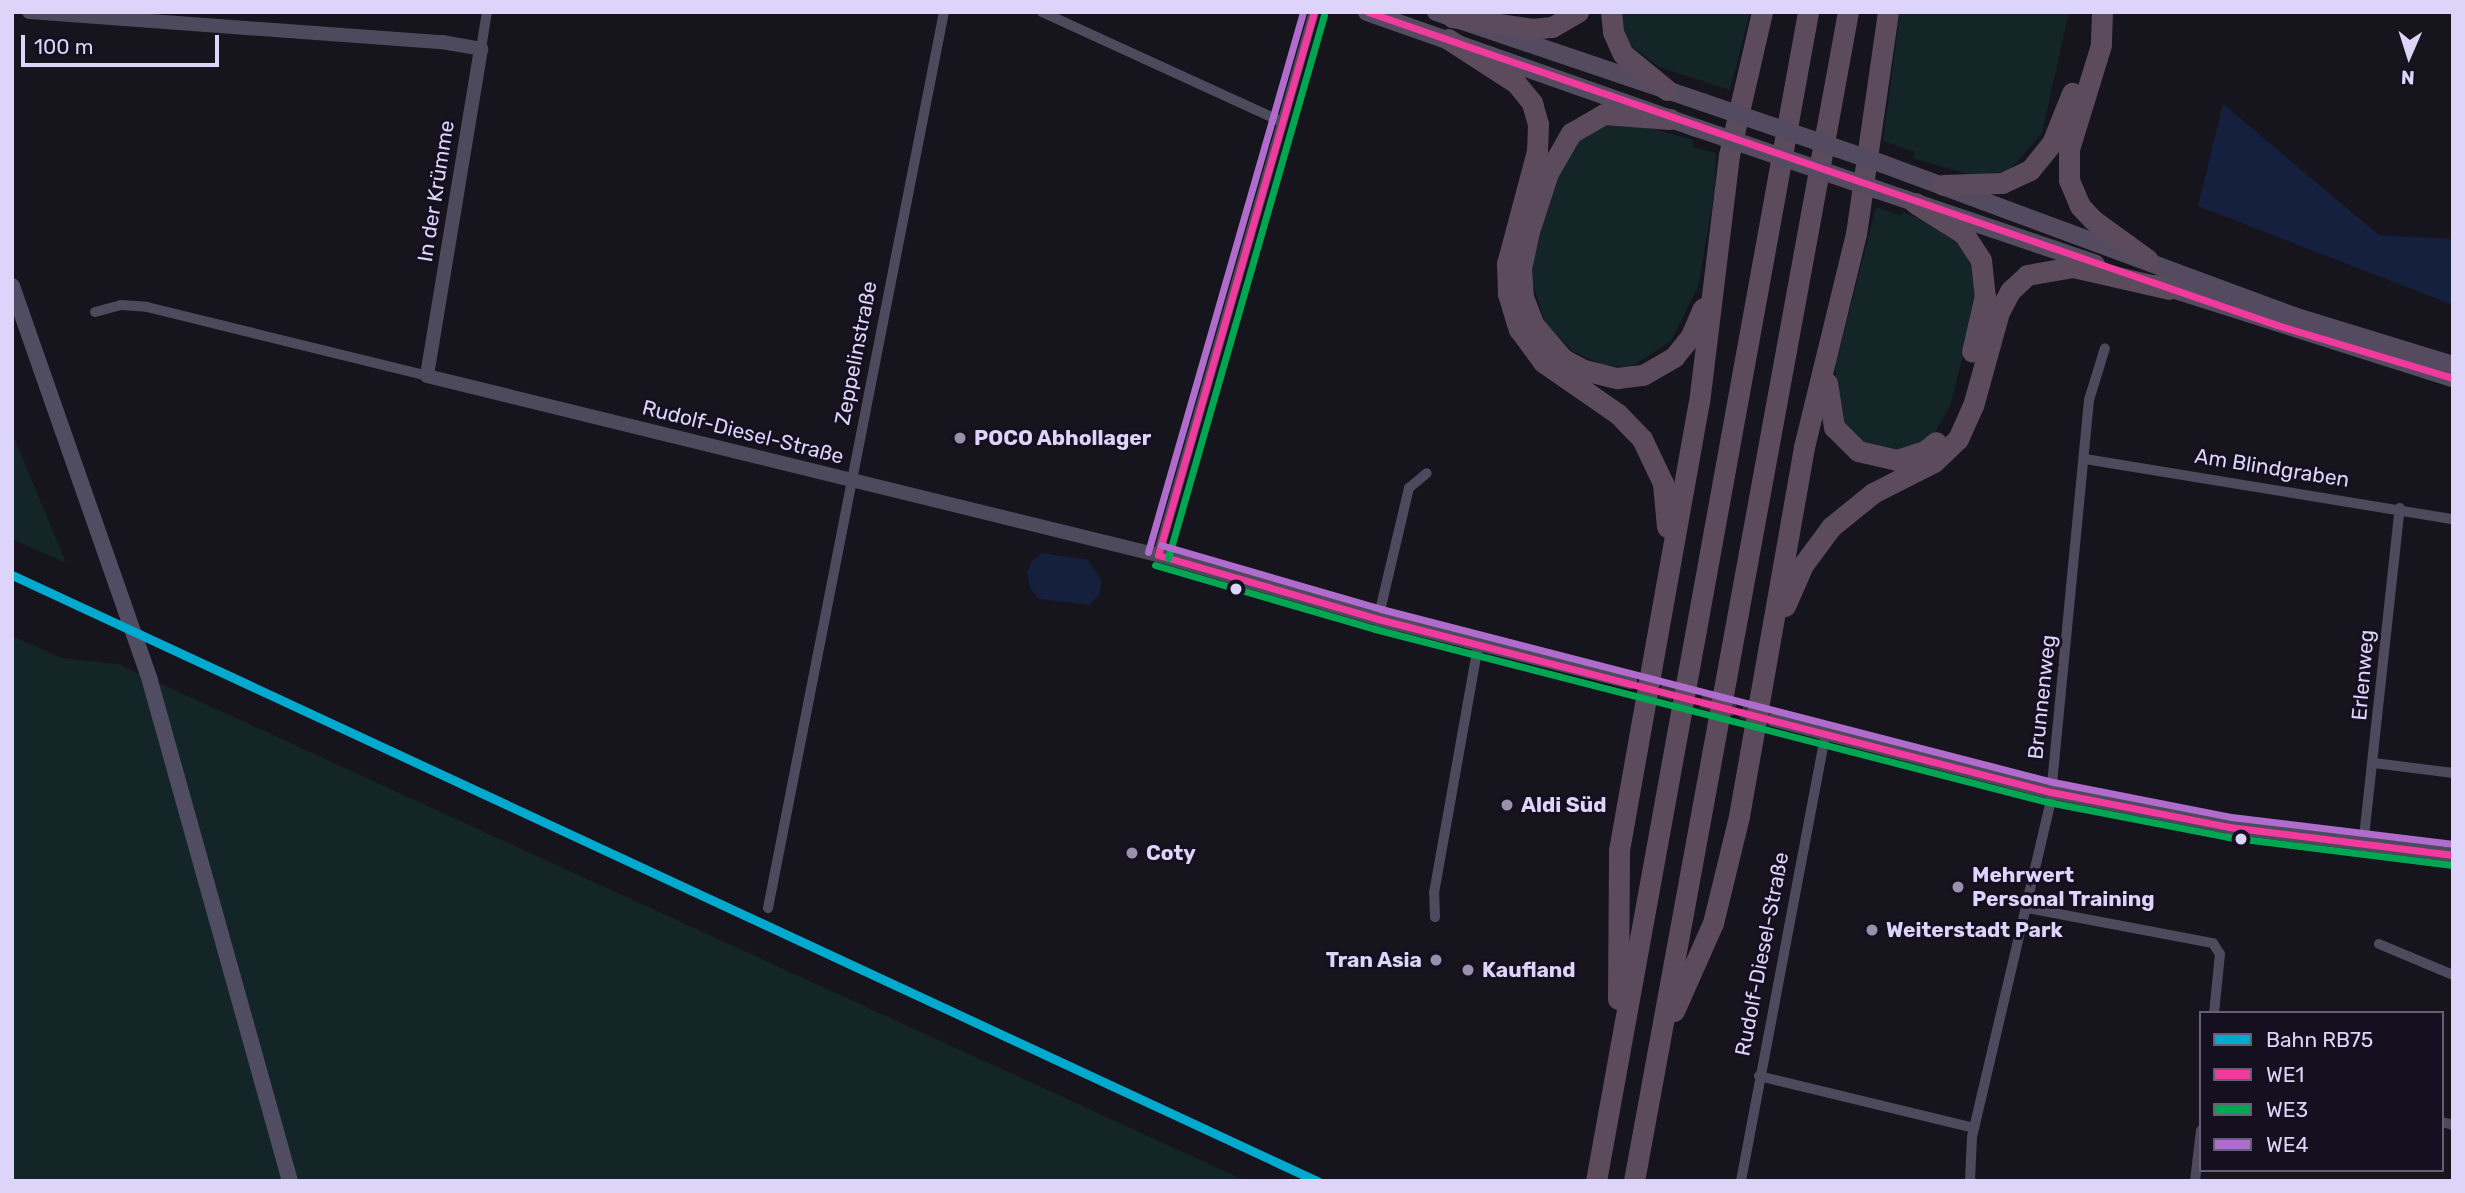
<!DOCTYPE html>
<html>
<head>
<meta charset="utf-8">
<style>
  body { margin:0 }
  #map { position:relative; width:2465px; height:1193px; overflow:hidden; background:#16141c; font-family:Rubik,sans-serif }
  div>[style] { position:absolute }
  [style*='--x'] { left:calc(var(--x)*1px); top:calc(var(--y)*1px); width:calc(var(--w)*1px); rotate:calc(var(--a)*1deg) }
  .green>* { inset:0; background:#142528 }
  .water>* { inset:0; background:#14203e }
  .tertiary-tunnel>* { height:14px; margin-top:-7px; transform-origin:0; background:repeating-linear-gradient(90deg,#34313d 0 14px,transparent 0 21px) }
  .minor>* { height:10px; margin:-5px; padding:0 5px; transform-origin:5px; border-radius:5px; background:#4c4a5c }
  .tertiary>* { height:14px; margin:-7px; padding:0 7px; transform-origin:7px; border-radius:7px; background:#4c4a5c }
  .secondary>* { height:16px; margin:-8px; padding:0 8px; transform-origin:8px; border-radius:8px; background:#504d62 }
  .primary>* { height:18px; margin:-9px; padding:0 9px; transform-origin:9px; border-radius:9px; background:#554b60 }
  .motorway>* { height:21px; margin:-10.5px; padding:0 10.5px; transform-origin:10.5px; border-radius:10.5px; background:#5c4b5c }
  .primary-bridge>* { height:18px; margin:-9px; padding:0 9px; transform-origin:9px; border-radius:9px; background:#554b60 }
  .bus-1>* { height:7px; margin:-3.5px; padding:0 3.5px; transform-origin:3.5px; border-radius:3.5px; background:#f13a9d }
  .bus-2>* { height:7px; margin:-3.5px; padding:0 3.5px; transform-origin:3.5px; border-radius:3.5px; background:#00a651 }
  .bus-3>* { height:7px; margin:-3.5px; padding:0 3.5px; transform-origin:3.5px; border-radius:3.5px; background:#b06ccc }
  .rail-1>* { height:9px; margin:-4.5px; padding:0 4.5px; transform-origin:4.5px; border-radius:4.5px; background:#00a9ce }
  .dots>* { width:19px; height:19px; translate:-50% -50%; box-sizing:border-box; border:4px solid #141020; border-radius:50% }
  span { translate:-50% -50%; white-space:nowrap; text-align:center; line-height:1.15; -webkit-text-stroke:6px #141020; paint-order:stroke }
  .street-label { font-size:21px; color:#ddd5f9 }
  .poi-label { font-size:21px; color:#ddd5f9; font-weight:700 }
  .left { translate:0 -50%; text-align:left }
  .right { translate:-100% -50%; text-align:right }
  .frame { position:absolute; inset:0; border:14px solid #ddd5f9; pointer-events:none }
  .legend { position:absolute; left:2199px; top:1011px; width:245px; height:161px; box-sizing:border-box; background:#141020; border:2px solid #645f77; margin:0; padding:9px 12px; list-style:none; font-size:21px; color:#ddd5f9 }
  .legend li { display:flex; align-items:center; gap:14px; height:35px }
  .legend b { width:35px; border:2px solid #645f77 }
  .north { position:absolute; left:2374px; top:21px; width:70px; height:70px; -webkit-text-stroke:5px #141020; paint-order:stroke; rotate:183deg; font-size:19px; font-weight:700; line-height:28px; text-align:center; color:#ddd5f9 }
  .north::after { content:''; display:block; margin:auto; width:24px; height:32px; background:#ddd5f9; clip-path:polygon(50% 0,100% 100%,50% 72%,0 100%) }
  .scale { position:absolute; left:21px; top:35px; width:198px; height:32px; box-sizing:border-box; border:4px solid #ddd5f9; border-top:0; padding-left:9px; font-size:21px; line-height:24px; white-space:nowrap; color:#ddd5f9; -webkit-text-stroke:5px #141020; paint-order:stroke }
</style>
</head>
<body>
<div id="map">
  <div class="green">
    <i style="clip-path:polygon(1621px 12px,1750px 12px,1730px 90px,1659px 67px,1630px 45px,1620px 23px)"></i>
    <i style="clip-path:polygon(1900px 12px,2069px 12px,2042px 133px,2009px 171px,1971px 175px,1913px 158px,1915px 152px,1883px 141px)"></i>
    <i style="clip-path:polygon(1628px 122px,1693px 140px,1693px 147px,1716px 153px,1714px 195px,1698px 287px,1671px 341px,1631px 367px,1603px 365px,1572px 351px,1545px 322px,1531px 278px,1537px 236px,1567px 153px,1584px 134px,1602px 125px)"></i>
    <i style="clip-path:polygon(1876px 207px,1902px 216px,1903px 212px,1947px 230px,1973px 258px,1977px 300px,1950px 406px,1935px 432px,1917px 447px,1894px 452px,1863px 445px,1847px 433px,1834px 398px,1836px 364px)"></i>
    <i style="clip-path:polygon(12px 432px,66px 563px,12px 539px)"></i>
    <i style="clip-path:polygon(12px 636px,62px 658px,118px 664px,1246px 1181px,12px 1181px)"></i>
  </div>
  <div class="water">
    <i style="clip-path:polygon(2223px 104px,2379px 235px,2453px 239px,2453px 305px,2198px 206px)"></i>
    <i style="clip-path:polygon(1042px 553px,1088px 560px,1102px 581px,1099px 595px,1090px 605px,1039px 599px,1030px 588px,1027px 573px,1032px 561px)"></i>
  </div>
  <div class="tertiary-tunnel">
    <i style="--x:1640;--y:685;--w:138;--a:14.6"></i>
  </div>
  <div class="minor">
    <i style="--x:1042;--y:12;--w:262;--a:24.6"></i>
    <i style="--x:481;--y:49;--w:37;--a:-81"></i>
    <i style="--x:95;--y:312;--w:27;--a:-15"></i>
    <i style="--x:121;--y:305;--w:26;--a:4"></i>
    <i style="--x:147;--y:307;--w:288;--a:13.8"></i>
    <i style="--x:2085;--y:459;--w:373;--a:9.3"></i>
    <i style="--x:1158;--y:555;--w:565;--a:-73.97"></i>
    <i style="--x:1378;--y:619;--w:135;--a:-76.7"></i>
    <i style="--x:1409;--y:488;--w:23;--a:-40"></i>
    <i style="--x:2374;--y:763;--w:80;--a:7.2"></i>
    <i style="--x:2363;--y:846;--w:340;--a:-83.8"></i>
    <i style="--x:768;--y:908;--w:913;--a:-78.89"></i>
    <i style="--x:2027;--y:908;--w:189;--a:10.7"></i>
    <i style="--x:2213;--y:943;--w:13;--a:58"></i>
    <i style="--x:2220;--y:954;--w:59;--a:95.8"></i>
    <i style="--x:1435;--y:917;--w:24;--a:-92"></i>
    <i style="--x:1434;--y:893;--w:252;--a:-79.9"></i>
    <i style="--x:2379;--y:944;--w:80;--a:22.7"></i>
    <i style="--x:1759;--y:1076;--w:221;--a:13.6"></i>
    <i style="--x:2442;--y:1122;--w:11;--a:15"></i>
    <i style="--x:1741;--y:1181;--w:454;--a:-79.3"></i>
    <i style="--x:1970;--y:1181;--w:44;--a:-87.4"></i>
    <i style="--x:1972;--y:1137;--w:341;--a:-76.8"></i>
    <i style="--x:2050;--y:805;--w:407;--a:-84.5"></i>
    <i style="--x:2089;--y:400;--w:54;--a:-72.9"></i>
    <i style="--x:2195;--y:1181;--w:51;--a:-83.3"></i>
  </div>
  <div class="tertiary">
    <i style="--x:29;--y:12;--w:414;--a:4.2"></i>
    <i style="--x:442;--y:42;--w:40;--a:10"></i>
    <i style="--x:481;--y:49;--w:331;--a:99.4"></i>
    <i style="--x:427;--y:376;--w:753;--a:13.76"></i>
    <i style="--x:1158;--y:555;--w:229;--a:16.2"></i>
    <i style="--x:1378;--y:619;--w:260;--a:14"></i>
    <i style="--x:1774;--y:720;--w:286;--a:14.6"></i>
    <i style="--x:2051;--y:792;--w:181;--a:11.1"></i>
    <i style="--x:2229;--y:827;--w:226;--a:7.1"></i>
  </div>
  <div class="secondary">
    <i style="--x:12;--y:286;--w:418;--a:70.7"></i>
    <i style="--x:150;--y:681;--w:519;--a:74.36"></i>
  </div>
  <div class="primary">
    <i style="--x:1367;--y:12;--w:350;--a:19.4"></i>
    <i style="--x:1436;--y:12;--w:281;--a:18.7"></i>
    <i style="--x:1883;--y:164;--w:438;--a:20.3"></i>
    <i style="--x:2294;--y:316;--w:166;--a:17.1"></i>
    <i style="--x:1878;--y:190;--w:230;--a:18.7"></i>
    <i style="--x:2156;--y:284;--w:312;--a:17.6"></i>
  </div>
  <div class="motorway">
    <i style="--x:1611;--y:12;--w:20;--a:84"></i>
    <i style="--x:1613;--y:32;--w:24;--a:66"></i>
    <i style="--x:1623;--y:54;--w:57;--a:39.3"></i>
    <i style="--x:2102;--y:12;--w:33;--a:92"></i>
    <i style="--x:2101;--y:45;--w:109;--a:107.1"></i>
    <i style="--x:2069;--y:149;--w:31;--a:90"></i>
    <i style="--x:2069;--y:180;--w:28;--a:67"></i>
    <i style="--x:2080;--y:206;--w:19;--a:47"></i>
    <i style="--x:2093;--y:220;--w:67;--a:35.8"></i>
    <i style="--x:1452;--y:17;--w:81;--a:8.5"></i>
    <i style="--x:1532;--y:29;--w:20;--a:-6"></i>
    <i style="--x:1552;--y:27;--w:30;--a:-30"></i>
    <i style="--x:1448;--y:39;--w:81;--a:32.9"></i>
    <i style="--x:1516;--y:83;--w:26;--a:51"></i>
    <i style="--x:1532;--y:103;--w:22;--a:74"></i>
    <i style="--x:1538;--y:124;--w:27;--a:92"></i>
    <i style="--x:1537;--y:151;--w:117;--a:104.9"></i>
    <i style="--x:1507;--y:264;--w:30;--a:88"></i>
    <i style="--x:1508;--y:294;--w:37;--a:73"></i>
    <i style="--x:1519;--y:329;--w:41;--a:54"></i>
    <i style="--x:1543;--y:362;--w:91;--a:34.7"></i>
    <i style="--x:1618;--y:414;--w:35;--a:46"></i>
    <i style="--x:1642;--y:439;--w:49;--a:64.5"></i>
    <i style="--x:1663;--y:483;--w:44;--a:84.8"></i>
    <i style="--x:1670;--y:119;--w:66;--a:-175.7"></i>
    <i style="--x:1604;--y:114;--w:38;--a:150"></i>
    <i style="--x:1571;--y:133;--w:46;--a:119.9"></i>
    <i style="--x:1548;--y:173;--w:61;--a:108.1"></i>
    <i style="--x:1529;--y:231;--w:39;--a:102"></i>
    <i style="--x:1521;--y:269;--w:28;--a:86"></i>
    <i style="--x:1523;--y:297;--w:30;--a:69"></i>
    <i style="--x:1534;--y:325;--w:45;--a:49.5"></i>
    <i style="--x:1563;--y:359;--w:24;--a:28"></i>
    <i style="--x:1584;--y:370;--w:34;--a:14"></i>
    <i style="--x:1617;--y:378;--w:26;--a:-7"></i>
    <i style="--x:1643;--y:375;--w:36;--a:-30"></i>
    <i style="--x:1674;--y:357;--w:27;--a:-51"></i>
    <i style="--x:1691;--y:336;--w:30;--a:-67"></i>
    <i style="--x:1943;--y:185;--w:59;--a:-1.9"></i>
    <i style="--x:2002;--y:183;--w:31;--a:-25"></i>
    <i style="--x:2030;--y:170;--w:35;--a:-51"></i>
    <i style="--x:2052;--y:143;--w:54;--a:-68.2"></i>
    <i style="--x:1915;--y:203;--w:58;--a:32.3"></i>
    <i style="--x:1964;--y:234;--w:31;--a:57"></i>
    <i style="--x:1981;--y:260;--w:36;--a:84"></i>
    <i style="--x:1985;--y:296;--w:57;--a:103.1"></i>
    <i style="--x:1827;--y:383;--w:45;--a:81"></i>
    <i style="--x:1834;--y:427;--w:34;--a:45"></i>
    <i style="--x:1858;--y:451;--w:40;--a:13"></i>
    <i style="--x:1897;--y:460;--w:29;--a:-18"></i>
    <i style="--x:1925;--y:451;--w:14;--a:-39"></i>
    <i style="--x:1785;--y:606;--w:45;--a:-66.3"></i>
    <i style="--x:1803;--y:565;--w:47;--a:-53.6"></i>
    <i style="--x:1831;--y:527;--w:54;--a:-39"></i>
    <i style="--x:1873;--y:493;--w:68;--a:-26.9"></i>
    <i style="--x:1934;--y:462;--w:33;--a:-44"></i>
    <i style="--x:1958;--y:439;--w:36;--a:-66"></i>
    <i style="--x:1973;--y:406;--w:98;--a:-74.5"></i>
    <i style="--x:1999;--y:312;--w:24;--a:-62"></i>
    <i style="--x:2010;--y:291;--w:23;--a:-43"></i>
    <i style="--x:2027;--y:275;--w:47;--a:-9.9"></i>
    <i style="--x:2073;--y:267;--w:98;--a:12.9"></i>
    <i style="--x:1618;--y:999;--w:149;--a:-89.6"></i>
    <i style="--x:1619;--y:850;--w:454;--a:-79.9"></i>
    <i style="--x:1699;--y:403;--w:250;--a:-83.1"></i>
    <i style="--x:1729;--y:155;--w:147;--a:-77"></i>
    <i style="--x:1674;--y:1011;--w:96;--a:-66.1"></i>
    <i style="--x:1713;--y:923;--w:110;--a:-76.3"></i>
    <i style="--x:1739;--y:816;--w:375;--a:-80"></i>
    <i style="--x:1804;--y:447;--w:219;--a:-76.3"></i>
    <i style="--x:1856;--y:234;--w:224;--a:-81.8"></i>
    <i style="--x:1596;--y:1181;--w:1188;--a:-79.72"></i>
    <i style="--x:1634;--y:1181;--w:1188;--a:-79.63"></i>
  </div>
  <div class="primary-bridge">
    <i style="--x:1702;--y:102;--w:191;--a:18.9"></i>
    <i style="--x:1697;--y:128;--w:191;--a:18.9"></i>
  </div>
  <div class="bus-1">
    <i style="--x:1314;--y:12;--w:565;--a:106.03"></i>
    <i style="--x:1158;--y:555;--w:229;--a:16.2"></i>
    <i style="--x:1378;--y:619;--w:695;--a:14.42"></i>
    <i style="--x:2051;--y:792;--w:181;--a:11.1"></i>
    <i style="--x:2229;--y:827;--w:226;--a:7.1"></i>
    <i style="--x:1368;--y:12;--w:961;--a:19"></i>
    <i style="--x:2277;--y:325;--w:184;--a:16.8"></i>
  </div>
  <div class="bus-2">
    <i style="--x:1168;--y:558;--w:565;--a:-73.97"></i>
    <i style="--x:1155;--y:565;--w:229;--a:16.2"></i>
    <i style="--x:1375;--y:629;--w:695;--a:14.42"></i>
    <i style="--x:2048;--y:802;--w:183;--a:11"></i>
    <i style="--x:2228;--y:837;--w:226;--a:7.1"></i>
  </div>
  <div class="bus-3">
    <i style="--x:1161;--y:545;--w:229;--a:16.2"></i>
    <i style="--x:1381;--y:609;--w:694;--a:14.44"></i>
    <i style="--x:2053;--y:782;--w:181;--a:11.1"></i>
    <i style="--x:2231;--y:817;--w:224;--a:6.9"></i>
    <i style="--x:1148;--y:552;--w:562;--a:-73.98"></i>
  </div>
  <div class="rail-1">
    <i style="--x:12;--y:575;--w:1439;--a:24.91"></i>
  </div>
  <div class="dots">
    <i style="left:960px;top:438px;background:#9791ac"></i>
    <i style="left:1236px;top:589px;background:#ddd5f9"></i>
    <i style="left:1507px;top:805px;background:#9791ac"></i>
    <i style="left:2241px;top:839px;background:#ddd5f9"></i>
    <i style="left:1132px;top:853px;background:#9791ac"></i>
    <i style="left:1958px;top:887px;background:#9791ac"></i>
    <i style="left:1872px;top:930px;background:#9791ac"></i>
    <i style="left:1436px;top:960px;background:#9791ac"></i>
    <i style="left:1468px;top:970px;background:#9791ac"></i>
  </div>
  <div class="street-label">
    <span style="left:436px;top:191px;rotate:-81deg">In der Krümme</span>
    <span style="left:856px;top:353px;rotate:-79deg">Zeppelinstraße</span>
    <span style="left:743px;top:432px;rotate:14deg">Rudolf-Diesel-Straße</span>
    <span style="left:2272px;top:468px;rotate:9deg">Am Blindgraben</span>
    <span style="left:2363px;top:675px;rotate:-85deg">Erlenweg</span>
    <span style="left:2042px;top:697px;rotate:-84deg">Brunnenweg</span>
    <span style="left:1762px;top:954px;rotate:-79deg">Rudolf-Diesel-Straße</span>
  </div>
  <div class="poi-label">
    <span class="left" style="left:974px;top:438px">POCO Abhollager</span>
    <span class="left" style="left:1521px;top:805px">Aldi Süd</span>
    <span class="left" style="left:1146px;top:853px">Coty</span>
    <span class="left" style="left:1972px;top:887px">Mehrwert<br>Personal Training</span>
    <span class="left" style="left:1886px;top:930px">Weiterstadt Park</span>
    <span class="right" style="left:1422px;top:960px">Tran Asia</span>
    <span class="left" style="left:1482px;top:970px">Kaufland</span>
  </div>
  <div class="frame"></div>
  <ul class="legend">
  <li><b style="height:9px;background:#00a9ce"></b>Bahn RB75</li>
  <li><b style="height:9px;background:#f13a9d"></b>WE1</li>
  <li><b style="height:9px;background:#00a651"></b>WE3</li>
  <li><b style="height:9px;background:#b06ccc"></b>WE4</li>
  </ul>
  <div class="north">N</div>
  <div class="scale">100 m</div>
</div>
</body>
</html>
